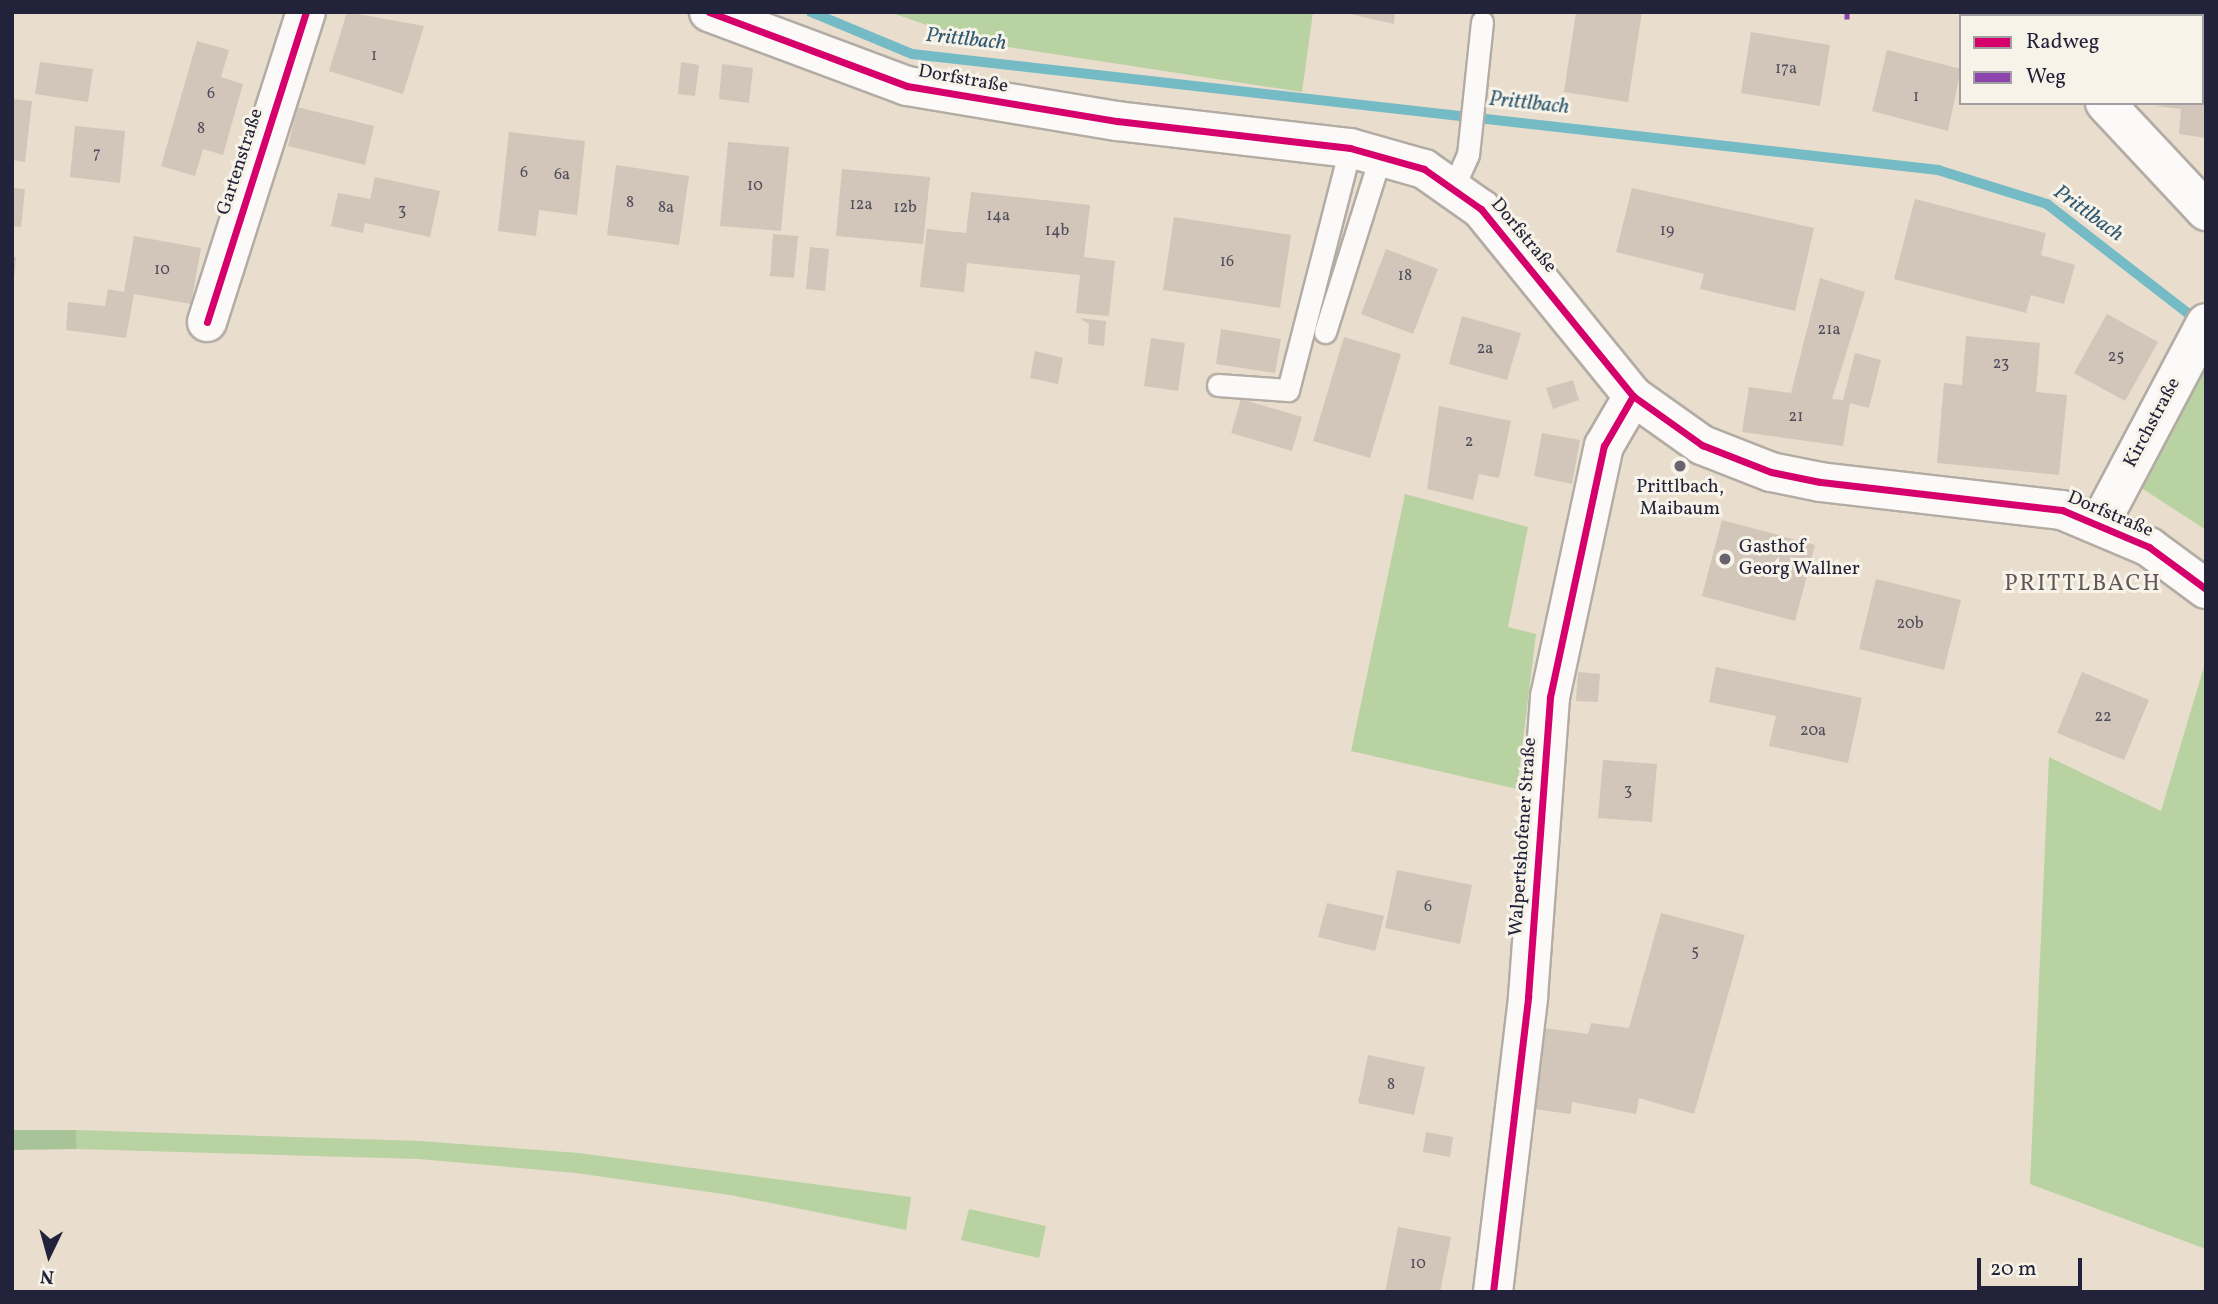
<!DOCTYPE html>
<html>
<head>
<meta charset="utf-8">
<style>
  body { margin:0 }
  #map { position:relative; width:2218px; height:1304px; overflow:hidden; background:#e9ddce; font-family:Vollkorn,serif }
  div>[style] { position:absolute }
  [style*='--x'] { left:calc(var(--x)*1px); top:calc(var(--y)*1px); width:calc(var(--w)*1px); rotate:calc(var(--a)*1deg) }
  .green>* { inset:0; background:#b8d2a1 }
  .forest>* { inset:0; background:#a8c398 }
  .stream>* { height:10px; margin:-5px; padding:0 5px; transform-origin:5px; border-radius:5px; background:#75bbc6 }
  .building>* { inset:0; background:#d1c6b9 }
  .roads { filter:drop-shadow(2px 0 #b3aca5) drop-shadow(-2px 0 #b3aca5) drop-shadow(0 2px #b3aca5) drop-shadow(0 -2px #b3aca5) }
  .service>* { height:21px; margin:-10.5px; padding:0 10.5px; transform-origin:10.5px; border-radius:10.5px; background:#fcfaf8 }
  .minor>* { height:38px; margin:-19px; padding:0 19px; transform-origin:19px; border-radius:19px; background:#fcfaf8 }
  .quiet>* { height:5px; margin-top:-2.5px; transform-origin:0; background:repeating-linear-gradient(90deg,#8e44ad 0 10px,transparent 0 15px) }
  .cycleway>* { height:7px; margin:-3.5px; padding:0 3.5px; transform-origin:3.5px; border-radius:3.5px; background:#d6006c }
  .dots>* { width:19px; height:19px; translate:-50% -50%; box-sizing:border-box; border:4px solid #f7f3e8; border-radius:50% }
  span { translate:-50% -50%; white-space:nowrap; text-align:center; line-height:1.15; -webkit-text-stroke:6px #f7f3e8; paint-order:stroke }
  .number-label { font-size:16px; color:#4f4c5b }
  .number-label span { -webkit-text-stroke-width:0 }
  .street-label { font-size:19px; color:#22223b }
  .poi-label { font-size:19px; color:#22223b }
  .left { translate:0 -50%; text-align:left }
  .water-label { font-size:21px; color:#2f5971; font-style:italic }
  .quarter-label { font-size:23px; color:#63565b; letter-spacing:2px }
  .frame { position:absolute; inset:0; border:14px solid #22223b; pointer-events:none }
  .legend { position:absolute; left:1959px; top:14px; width:245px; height:91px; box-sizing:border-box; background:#f7f3e8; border:2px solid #a29fa3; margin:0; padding:9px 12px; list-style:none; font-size:21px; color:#22223b }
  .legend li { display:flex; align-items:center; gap:14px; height:35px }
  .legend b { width:35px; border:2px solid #a29fa3 }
  .north { position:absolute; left:14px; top:1220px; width:70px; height:70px; -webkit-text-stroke:5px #f7f3e8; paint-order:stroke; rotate:185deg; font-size:19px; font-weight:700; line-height:28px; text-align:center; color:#22223b }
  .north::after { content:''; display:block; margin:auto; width:24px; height:32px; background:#22223b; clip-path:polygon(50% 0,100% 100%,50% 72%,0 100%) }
  .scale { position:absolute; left:1977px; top:1258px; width:105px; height:32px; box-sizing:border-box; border:4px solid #22223b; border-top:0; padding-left:9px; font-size:21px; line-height:24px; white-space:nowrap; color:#22223b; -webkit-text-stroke:5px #f7f3e8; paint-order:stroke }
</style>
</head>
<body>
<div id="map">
  <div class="green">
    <i style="clip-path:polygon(889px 12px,1313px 12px,1302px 92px,976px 42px)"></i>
    <i style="clip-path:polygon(2206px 359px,2206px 530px,2140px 487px)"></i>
    <i style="clip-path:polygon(1405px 494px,1528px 527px,1508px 627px,1536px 634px,1517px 789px,1351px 751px)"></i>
    <i style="clip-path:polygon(2206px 660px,2206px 1249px,2030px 1184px,2049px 757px,2161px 811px)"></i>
    <i style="clip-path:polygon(76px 1130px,420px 1141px,579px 1153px,911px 1197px,906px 1230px,730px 1195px,576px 1173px,419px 1159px,77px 1149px)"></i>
    <i style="clip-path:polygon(969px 1209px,1046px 1226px,1039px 1258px,961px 1240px)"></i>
  </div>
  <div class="forest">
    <i style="clip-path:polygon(12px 1130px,76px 1130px,77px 1149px,12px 1150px)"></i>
  </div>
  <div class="stream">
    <i style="--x:811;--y:12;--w:109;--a:22.6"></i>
    <i style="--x:912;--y:54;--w:1033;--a:6.45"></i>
    <i style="--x:1938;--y:170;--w:114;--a:17.3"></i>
    <i style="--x:2047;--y:204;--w:191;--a:37.8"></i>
  </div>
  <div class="building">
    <i style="clip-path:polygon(347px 12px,424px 26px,403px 94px,329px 71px)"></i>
    <i style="clip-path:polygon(1341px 12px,1395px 12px,1394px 24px)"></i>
    <i style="clip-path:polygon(1576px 12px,1642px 12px,1628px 102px,1564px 92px)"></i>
    <i style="clip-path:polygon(2065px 12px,2105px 12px,2064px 16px)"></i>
    <i style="clip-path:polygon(1751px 32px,1830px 45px,1820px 106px,1741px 93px)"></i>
    <i style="clip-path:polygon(197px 41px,229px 50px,221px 77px,243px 84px,223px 155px,203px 149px,195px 176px,161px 166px)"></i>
    <i style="clip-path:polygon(1887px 50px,1961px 69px,1948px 131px,1872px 111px)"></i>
    <i style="clip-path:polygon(2202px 56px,2206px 56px,2206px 138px,2179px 134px,2181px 109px,2154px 106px,2202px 103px)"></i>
    <i style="clip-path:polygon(40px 62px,93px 69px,88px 102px,35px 94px)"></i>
    <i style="clip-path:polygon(681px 62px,699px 65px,695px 96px,678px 94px)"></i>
    <i style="clip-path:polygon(722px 64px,753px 68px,749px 103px,719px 99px)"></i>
    <i style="clip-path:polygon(12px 99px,32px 101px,25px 162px,12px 160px)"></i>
    <i style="clip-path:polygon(297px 107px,374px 126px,365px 165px,288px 146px)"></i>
    <i style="clip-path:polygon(75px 126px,125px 131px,120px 183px,70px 177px)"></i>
    <i style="clip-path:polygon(509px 132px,585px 141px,577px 215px,539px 210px,536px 236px,498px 231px)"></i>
    <i style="clip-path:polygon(728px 142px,789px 147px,781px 231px,720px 226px)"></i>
    <i style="clip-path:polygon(616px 165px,689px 176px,679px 245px,607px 235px)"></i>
    <i style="clip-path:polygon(842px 169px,930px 177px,923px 244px,836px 236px)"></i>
    <i style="clip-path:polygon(375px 177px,440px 191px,430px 237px,365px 223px,363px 233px,331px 226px,338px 193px,370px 199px)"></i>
    <i style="clip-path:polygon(12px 188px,25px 189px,21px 227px,12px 226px)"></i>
    <i style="clip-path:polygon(1632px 188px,1814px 228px,1795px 311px,1700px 289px,1704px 274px,1616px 252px)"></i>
    <i style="clip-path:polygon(971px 192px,1090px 205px,1084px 257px,1115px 261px,1109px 316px,1076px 313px,1080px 275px,967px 263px,964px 292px,920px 287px,927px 229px,966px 233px)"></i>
    <i style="clip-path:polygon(1915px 199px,2046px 233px,2041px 255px,2075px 265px,2064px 304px,2031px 295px,2026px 313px,1894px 279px)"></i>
    <i style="clip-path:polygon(1174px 217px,1291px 235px,1280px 308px,1163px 290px)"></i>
    <i style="clip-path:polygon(773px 234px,798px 236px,794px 278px,770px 276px)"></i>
    <i style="clip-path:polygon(134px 236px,201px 248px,191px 304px,134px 294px,126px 338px,66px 330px,68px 302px,105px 306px,108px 289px,124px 292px)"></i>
    <i style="clip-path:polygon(810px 247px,829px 249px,825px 291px,806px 289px)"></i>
    <i style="clip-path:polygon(1386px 249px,1438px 269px,1413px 334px,1361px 314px)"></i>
    <i style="clip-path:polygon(12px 257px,16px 257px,14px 279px,12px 279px)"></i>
    <i style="clip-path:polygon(1820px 278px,1865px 292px,1832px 399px,1843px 400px,1855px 353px,1881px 360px,1869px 408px,1850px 403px,1843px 446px,1742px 432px,1749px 387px,1791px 393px)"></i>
    <i style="clip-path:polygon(2107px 314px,2158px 342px,2125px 401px,2074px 373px)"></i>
    <i style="clip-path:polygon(1462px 316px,1521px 333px,1507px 380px,1449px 364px)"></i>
    <i style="clip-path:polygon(1079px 318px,1106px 321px,1104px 346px,1088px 344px,1089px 324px)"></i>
    <i style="clip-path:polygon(1221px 329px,1281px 339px,1275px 373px,1216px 364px)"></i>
    <i style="clip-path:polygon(1966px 336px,2040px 343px,2036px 392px,2067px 395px,2059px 475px,1937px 463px,1944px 383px,1962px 385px)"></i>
    <i style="clip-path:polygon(1344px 337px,1401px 354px,1370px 458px,1313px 441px)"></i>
    <i style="clip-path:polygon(1151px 338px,1185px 343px,1178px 391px,1144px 386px)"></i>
    <i style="clip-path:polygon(1035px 351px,1063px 358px,1058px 384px,1030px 378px)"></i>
    <i style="clip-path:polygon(1573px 380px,1579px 400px,1553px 409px,1546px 388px)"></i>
    <i style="clip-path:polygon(1241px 399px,1302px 417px,1292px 451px,1231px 433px)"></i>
    <i style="clip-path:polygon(1439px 406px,1511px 421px,1499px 478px,1479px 474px,1473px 500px,1427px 489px)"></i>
    <i style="clip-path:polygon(1542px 433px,1580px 440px,1572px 484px,1534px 476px)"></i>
    <i style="clip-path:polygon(1722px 520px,1815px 545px,1795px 621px,1702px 596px)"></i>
    <i style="clip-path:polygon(1876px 579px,1961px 600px,1944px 670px,1859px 649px)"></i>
    <i style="clip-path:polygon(1716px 667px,1862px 698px,1848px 763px,1769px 746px,1776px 716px,1709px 702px)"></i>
    <i style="clip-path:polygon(1578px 672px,1600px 674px,1598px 702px,1576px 701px)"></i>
    <i style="clip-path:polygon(2082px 672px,2149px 700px,2124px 760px,2057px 733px)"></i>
    <i style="clip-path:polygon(1603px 760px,1657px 764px,1652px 822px,1598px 818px)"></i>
    <i style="clip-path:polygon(1397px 870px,1472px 885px,1460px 944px,1385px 928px)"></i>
    <i style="clip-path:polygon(1327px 903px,1384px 916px,1375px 951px,1318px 937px)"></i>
    <i style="clip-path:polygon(1661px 913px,1745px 935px,1694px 1114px,1639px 1098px,1636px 1114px,1572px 1102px,1571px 1114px,1525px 1108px,1536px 1027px,1588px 1034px,1591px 1023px,1629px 1028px)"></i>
    <i style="clip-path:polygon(1368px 1055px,1425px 1067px,1414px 1115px,1358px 1103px)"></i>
    <i style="clip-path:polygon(1426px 1132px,1453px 1137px,1450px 1157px,1423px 1152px)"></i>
    <i style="clip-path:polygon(1398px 1227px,1451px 1237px,1440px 1292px,1385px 1292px)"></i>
  </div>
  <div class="roads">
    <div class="service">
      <i style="--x:1453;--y:188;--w:36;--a:-66"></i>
      <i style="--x:1468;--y:155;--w:134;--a:-84"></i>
      <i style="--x:1325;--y:332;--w:187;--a:-72.5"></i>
      <i style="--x:1218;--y:385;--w:70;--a:4.1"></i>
      <i style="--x:1288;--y:390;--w:250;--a:-75.6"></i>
    </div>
    <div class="minor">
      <i style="--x:709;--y:12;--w:211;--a:20.5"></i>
      <i style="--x:907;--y:86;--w:213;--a:9.5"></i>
      <i style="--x:1117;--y:121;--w:235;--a:6.6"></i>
      <i style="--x:1350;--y:148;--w:77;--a:15.8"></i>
      <i style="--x:1424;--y:169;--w:70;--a:35.1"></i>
      <i style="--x:1481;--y:209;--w:241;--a:50.9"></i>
      <i style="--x:1633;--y:396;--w:85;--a:35.4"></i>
      <i style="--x:1702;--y:445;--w:74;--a:21.4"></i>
      <i style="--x:1771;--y:472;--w:50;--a:11.5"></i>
      <i style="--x:1820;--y:482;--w:244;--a:6.6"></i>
      <i style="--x:2062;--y:510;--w:95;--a:23"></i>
      <i style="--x:2149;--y:547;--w:71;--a:36.4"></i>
      <i style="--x:2112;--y:16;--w:4;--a:-90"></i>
      <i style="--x:2105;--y:103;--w:148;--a:46.9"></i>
      <i style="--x:207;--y:322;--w:325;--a:-72.3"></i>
      <i style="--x:2100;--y:523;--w:226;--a:-62.1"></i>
      <i style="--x:1493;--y:1292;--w:297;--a:-83.2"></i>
      <i style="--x:1528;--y:997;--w:301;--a:-85.8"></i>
      <i style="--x:1550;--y:697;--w:257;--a:-77.9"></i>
      <i style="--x:1604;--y:446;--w:58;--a:-59.9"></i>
    </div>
  </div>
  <div class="quiet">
    <i style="--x:1847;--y:19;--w:7;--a:-90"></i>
  </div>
  <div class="cycleway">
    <i style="--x:709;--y:12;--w:211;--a:20.5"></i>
    <i style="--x:907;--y:86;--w:213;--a:9.5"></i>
    <i style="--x:1117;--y:121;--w:235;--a:6.6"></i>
    <i style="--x:1350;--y:148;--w:77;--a:15.8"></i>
    <i style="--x:1424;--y:169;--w:70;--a:35.1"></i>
    <i style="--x:1481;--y:209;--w:241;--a:50.9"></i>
    <i style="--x:1633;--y:396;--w:85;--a:35.4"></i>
    <i style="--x:1702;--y:445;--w:74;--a:21.4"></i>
    <i style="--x:1771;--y:472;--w:50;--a:11.5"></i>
    <i style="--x:1820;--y:482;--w:244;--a:6.6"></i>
    <i style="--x:2062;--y:510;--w:95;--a:23"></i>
    <i style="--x:2149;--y:547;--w:71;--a:36.4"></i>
    <i style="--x:207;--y:322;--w:325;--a:-72.3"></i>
    <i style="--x:1493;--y:1292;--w:297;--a:-83.2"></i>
    <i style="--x:1528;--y:997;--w:301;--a:-85.8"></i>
    <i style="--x:1550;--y:697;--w:257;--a:-77.9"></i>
    <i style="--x:1604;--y:446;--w:58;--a:-59.9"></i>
  </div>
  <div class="dots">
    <i style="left:1680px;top:466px;background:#68636e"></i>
    <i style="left:1725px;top:559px;background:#68636e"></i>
  </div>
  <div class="number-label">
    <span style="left:374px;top:56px">1</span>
    <span style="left:1786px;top:69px">17a</span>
    <span style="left:211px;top:94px">6</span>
    <span style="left:1916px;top:97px">1</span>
    <span style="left:201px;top:129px">8</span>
    <span style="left:97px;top:154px">7</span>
    <span style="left:524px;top:173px">6</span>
    <span style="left:562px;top:175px">6a</span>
    <span style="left:755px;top:186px">10</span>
    <span style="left:630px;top:203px">8</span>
    <span style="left:861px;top:205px">12a</span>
    <span style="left:666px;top:208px">8a</span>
    <span style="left:905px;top:208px">12b</span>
    <span style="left:402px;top:211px">3</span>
    <span style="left:998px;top:216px">14a</span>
    <span style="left:1057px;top:231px">14b</span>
    <span style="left:1667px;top:231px">19</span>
    <span style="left:1227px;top:262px">16</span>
    <span style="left:162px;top:270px">10</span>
    <span style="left:1405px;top:276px">18</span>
    <span style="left:1829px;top:330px">21a</span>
    <span style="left:1485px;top:349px">2a</span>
    <span style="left:2116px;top:357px">25</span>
    <span style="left:2001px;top:364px">23</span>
    <span style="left:1796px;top:417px">21</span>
    <span style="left:1469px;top:442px">2</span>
    <span style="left:1910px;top:624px">20b</span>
    <span style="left:2103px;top:717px">22</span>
    <span style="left:1813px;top:731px">20a</span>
    <span style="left:1628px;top:791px">3</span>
    <span style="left:1428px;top:907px">6</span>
    <span style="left:1695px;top:952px">5</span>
    <span style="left:1391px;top:1085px">8</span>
    <span style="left:1418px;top:1264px">10</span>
  </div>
  <div class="street-label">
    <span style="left:963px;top:80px;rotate:10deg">Dorfstraße</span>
    <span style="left:241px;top:162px;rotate:-72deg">Gartenstraße</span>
    <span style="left:1523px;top:236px;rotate:50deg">Dorfstraße</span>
    <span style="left:2153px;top:423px;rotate:-62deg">Kirchstraße</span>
    <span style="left:2110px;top:515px;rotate:23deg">Dorfstraße</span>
    <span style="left:1524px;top:837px;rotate:-86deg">Walpertshofener Straße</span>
  </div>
  <div class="poi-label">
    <span style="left:1680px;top:499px">Prittlbach,<br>Maibaum</span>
    <span class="left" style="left:1739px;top:559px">Gasthof<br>Georg Wallner</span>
  </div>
  <div class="water-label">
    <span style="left:966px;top:40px;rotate:6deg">Prittlbach</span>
    <span style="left:1529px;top:104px;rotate:6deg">Prittlbach</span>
    <span style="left:2088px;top:214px;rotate:36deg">Prittlbach</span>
  </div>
  <div class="quarter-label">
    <span style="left:2083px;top:584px">PRITTLBACH</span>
  </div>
  <div class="frame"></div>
  <ul class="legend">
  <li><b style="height:9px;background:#d6006c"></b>Radweg</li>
  <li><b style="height:9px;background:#8e44ad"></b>Weg</li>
  </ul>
  <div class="north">N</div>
  <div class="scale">20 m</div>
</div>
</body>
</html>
